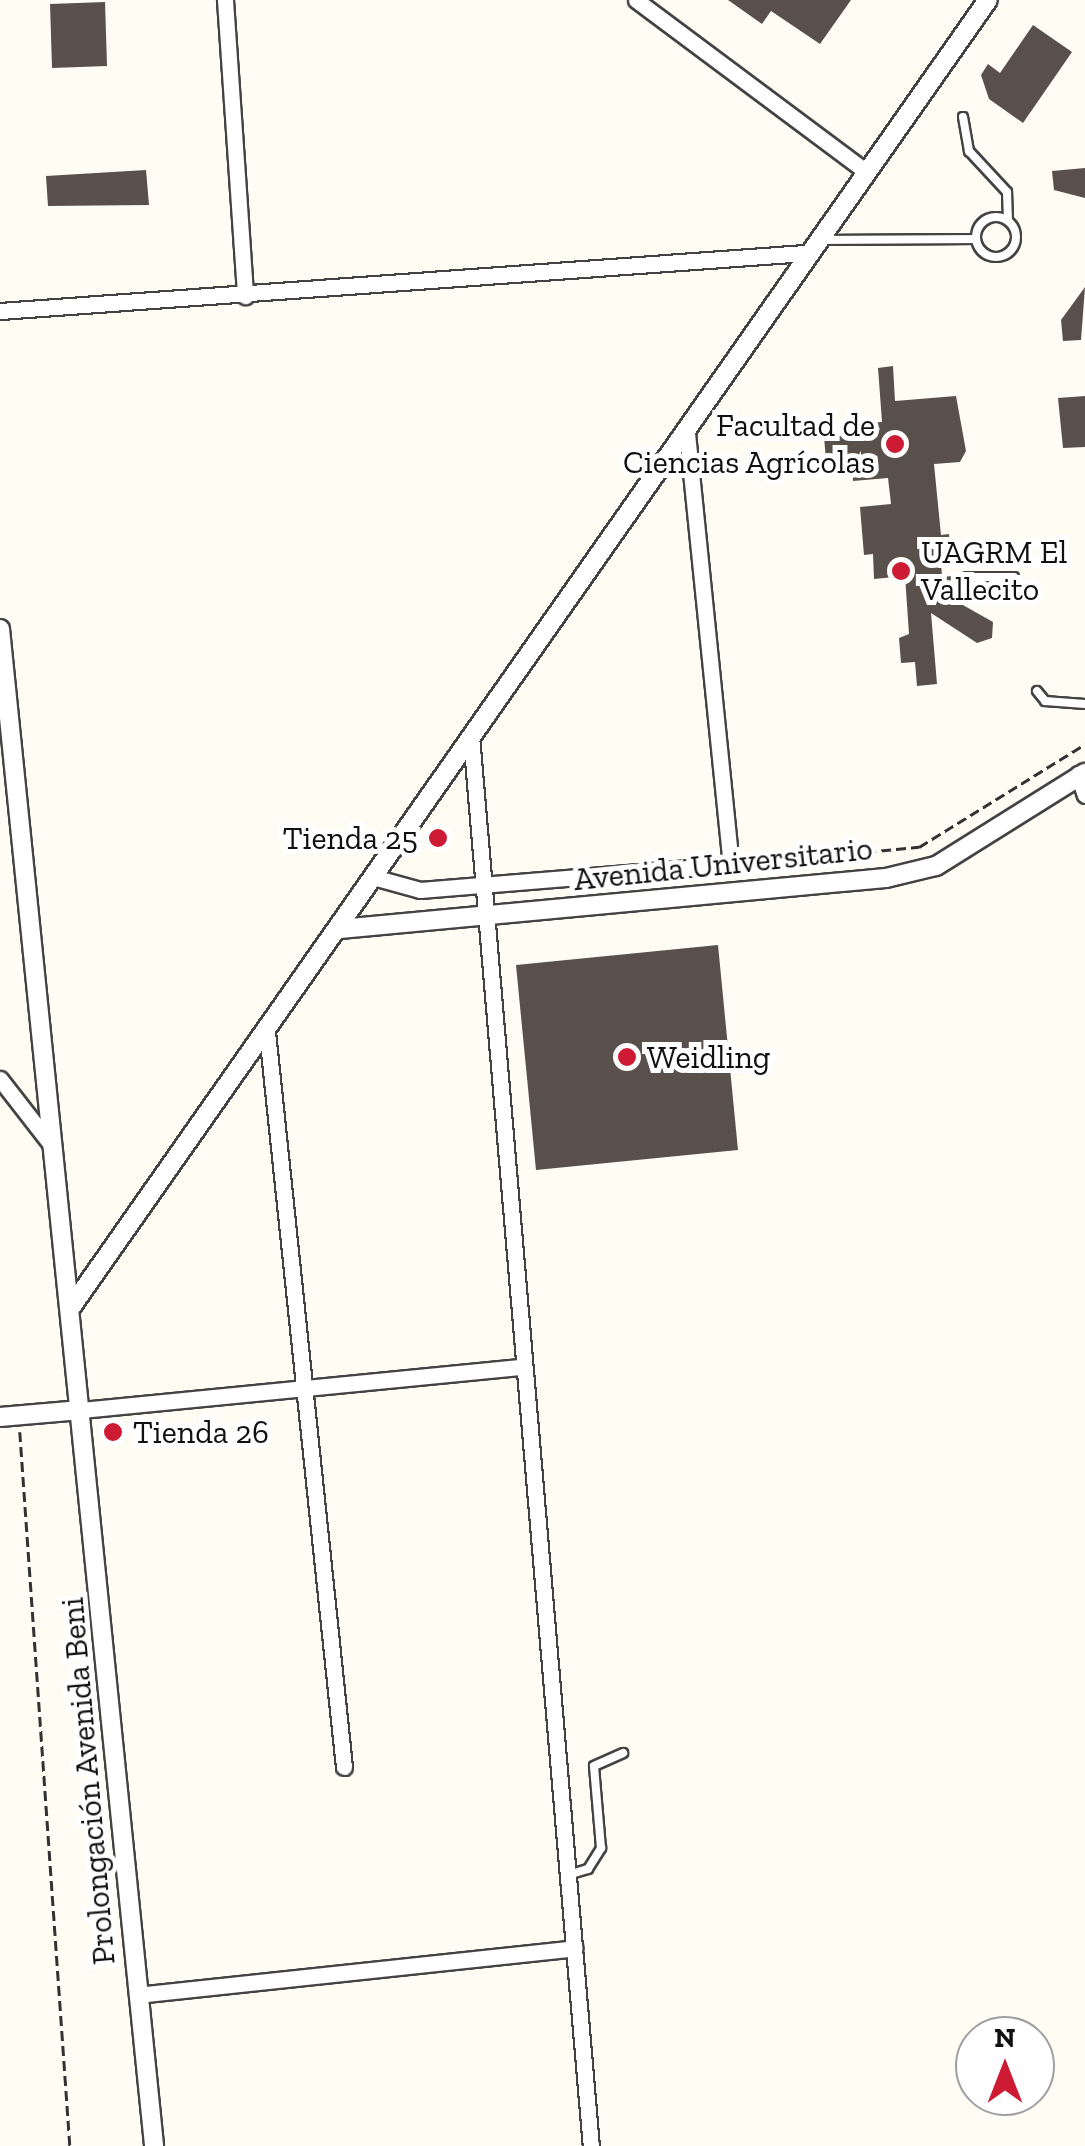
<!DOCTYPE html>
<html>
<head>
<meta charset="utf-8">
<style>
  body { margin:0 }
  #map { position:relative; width:1085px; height:2146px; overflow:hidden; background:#fffcf3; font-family:"Zilla Slab",serif }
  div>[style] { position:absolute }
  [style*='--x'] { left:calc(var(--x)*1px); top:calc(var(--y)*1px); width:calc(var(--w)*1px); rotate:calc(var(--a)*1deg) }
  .building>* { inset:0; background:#5a504b }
  .path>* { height:2.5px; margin-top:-1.25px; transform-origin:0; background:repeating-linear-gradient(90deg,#323232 0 10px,transparent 0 15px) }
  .roads { filter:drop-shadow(2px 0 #434343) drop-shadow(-2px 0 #434343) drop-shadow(0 2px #434343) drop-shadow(0 -2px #434343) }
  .service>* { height:8px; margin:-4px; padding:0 4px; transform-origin:4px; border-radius:4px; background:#fff }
  .service>.ring { margin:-4px; padding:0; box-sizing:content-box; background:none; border:8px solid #fff; border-radius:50% }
  .minor>* { height:15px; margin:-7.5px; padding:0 7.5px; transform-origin:7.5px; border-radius:7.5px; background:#fff }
  .tertiary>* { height:18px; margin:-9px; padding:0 9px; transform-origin:9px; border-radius:9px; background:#fff }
  .dots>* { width:28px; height:28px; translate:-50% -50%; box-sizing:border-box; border:5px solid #fff; border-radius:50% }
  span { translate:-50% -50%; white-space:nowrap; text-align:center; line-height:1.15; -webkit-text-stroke:10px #fff; paint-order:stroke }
  .poi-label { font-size:32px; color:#101010 }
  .right { translate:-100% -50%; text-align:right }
  .left { translate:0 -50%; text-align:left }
  .street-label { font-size:32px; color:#101010 }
  .north { position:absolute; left:955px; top:2016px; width:100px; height:100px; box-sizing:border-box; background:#fff; border:2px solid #9f9f9f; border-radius:50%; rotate:0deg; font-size:28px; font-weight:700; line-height:40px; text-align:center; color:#101010 }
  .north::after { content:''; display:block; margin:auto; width:35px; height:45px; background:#cd1b33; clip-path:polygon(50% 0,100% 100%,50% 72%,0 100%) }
</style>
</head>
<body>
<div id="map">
  <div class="building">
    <i style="clip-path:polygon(728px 0,851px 0,820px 44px,771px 11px,762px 24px)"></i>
    <i style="clip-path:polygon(105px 2px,107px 66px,52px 68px,50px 4px)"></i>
    <i style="clip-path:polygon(1033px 25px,1072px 52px,1023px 123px,989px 99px,981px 75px,988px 64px,1000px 73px)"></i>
    <i style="clip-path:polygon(1085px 168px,1085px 198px,1054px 190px,1052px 171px)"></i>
    <i style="clip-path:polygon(146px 170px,149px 205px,48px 206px,46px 176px)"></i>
    <i style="clip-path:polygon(1085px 287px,1081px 340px,1063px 341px,1061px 320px)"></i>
    <i style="clip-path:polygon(893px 366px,895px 401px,956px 396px,966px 451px,960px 462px,934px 464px,941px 535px,949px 534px,950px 548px,940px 548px,942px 577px,952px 576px,954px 600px,993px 622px,992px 638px,977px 643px,931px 613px,937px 684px,917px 686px,915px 662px,901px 663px,899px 638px,909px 634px,905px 576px,874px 579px,873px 554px,864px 555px,860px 507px,891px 504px,888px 478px,853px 481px,852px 469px,827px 471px,824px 437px,851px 435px,850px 424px,882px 422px,878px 368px)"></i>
    <i style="clip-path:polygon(1085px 396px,1085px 447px,1063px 448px,1058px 398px)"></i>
    <i style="clip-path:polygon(718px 945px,738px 1150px,536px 1170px,516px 965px)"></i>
  </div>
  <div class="path">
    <i style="--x:762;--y:862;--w:158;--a:-5.5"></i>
    <i style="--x:919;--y:847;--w:195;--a:-31.8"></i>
    <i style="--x:20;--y:1432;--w:716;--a:85.99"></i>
  </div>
  <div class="roads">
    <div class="service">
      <i style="--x:963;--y:117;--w:35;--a:80"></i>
      <i style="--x:969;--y:151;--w:56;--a:47.2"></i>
      <i style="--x:1007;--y:192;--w:28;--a:88"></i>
      <i class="ring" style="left:976px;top:217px;width:32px;height:32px"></i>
      <i style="--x:821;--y:240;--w:155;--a:-0.4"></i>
      <i style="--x:967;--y:577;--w:47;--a:0"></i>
      <i style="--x:1037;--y:691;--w:13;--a:51"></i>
      <i style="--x:1045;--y:701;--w:40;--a:4.3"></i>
      <i style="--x:568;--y:1875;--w:21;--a:-17"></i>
      <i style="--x:588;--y:1869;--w:25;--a:-58"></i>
      <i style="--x:601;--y:1848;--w:82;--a:-94.9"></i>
      <i style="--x:594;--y:1766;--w:32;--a:-24"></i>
    </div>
    <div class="minor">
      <i style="--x:225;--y:0;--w:297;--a:86.1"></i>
      <i style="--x:636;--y:0;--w:286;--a:36.7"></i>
      <i style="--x:0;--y:311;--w:808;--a:-4.12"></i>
      <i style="--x:687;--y:433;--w:433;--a:84.2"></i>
      <i style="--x:471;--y:736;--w:1415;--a:85.14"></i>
      <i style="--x:1078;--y:774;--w:22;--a:72"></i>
      <i style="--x:373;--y:877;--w:49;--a:15.5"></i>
      <i style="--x:420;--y:890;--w:330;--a:-4.7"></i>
      <i style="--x:267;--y:1032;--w:739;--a:84.02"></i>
      <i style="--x:0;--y:1079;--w:86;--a:52.1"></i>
      <i style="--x:81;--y:1410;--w:441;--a:-5.6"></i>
      <i style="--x:137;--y:1995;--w:440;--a:-6.1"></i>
    </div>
    <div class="tertiary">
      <i style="--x:0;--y:629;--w:1525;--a:84.2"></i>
      <i style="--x:340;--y:929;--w:548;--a:-5.34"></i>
      <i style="--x:886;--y:878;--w:51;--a:-13.5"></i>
      <i style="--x:936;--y:866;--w:176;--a:-32"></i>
      <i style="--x:72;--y:1306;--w:1595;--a:-54.96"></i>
      <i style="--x:0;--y:1417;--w:81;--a:-4.9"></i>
    </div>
  </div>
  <div class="dots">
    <i style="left:895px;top:444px;background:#cd1b33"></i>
    <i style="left:901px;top:571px;background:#cd1b33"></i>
    <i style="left:438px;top:838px;background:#cd1b33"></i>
    <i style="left:627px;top:1057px;background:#cd1b33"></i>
    <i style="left:113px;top:1432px;background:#cd1b33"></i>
  </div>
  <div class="poi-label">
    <span class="right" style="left:875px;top:444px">Facultad de<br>Ciencias Agrícolas</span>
    <span class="left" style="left:921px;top:571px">UAGRM El<br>Vallecito</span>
    <span class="right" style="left:418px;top:838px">Tienda 25</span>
    <span class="left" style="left:647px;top:1057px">Weidling</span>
    <span class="left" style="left:133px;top:1432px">Tienda 26</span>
  </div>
  <div class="street-label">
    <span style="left:723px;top:864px;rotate:-6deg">Avenida Universitario</span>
    <span style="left:88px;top:1781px;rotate:-95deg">Prolongación Avenida Beni</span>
  </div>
  <div class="north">N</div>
</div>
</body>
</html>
